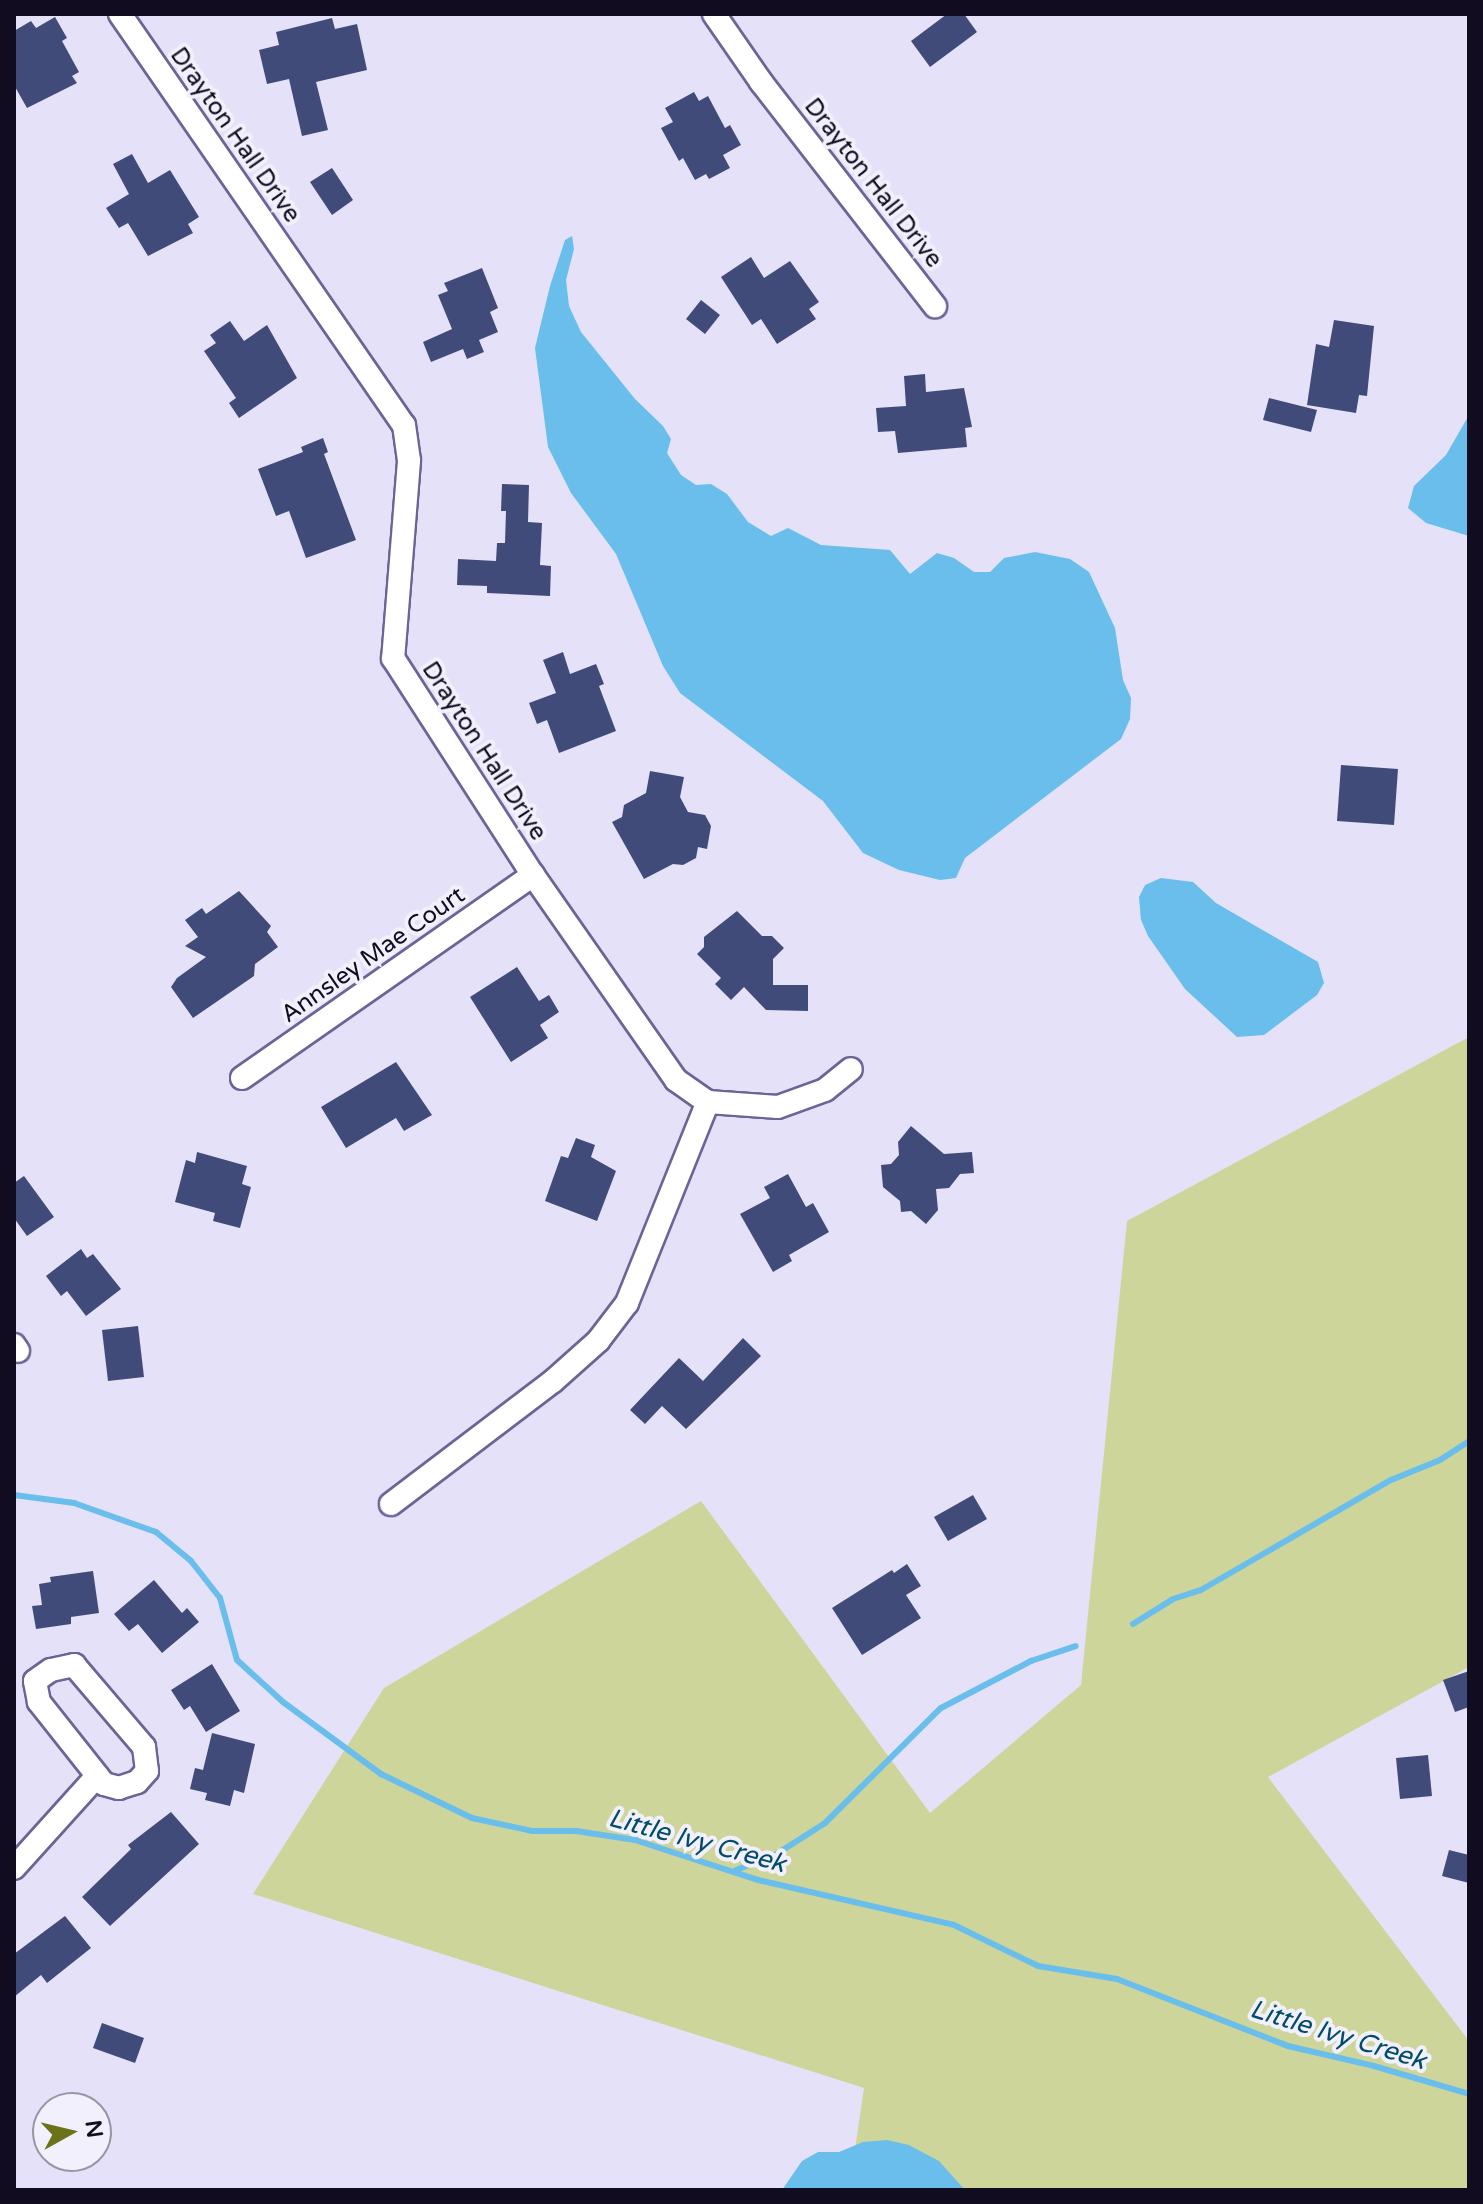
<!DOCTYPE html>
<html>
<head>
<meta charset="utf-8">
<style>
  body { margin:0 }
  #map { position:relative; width:1483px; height:2204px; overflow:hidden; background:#e5e1f8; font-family:"Varela Round",sans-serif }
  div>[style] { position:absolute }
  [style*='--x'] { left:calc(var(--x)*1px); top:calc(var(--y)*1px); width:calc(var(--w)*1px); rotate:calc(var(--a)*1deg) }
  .green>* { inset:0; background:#ced59a }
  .water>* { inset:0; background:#6abeeb }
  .stream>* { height:6px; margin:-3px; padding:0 3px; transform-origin:3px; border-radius:3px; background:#6abeeb }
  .building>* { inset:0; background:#404b7a }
  .roads { filter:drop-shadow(2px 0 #6e6396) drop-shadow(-2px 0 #6e6396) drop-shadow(0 2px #6e6396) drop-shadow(0 -2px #6e6396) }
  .street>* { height:22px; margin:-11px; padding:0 11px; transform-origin:11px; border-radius:11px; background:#fff }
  span { translate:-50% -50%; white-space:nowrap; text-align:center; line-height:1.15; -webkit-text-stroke:8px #f2f0fc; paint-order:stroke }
  .street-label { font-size:24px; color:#110c1f }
  .water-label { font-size:26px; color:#014c69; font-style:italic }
  .frame { position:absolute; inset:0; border:16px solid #110c1f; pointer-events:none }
  .north { position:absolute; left:32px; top:2092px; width:80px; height:80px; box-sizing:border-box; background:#f2f0fc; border:2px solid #9895a4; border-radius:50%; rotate:82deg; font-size:22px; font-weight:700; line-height:32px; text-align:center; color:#110c1f }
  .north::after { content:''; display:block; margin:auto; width:28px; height:36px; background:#6c7219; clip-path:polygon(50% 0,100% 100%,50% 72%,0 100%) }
</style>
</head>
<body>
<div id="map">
  <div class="green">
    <i style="clip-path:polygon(1469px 1037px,1469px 1667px,1268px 1777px,1469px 2041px,1469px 2190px,849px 2190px,864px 2088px,253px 1894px,384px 1688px,701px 1501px,930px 1813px,1081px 1685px,1127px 1221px)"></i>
  </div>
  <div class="water">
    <i style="clip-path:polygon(572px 236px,574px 249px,566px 280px,569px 306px,581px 332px,635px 399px,663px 426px,671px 439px,667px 453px,681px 475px,696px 485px,711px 484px,727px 494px,748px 522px,771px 536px,788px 528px,821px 545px,890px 550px,910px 574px,937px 553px,954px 558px,974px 572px,990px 572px,1004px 558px,1035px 552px,1070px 559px,1089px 572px,1115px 628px,1123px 680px,1131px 698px,1130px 719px,1121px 739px,965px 858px,956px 878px,940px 880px,899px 870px,863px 853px,823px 801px,680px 693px,663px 666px,616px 554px,571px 493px,548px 447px,535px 348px,550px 286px,565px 240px)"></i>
    <i style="clip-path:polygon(1469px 415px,1469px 536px,1426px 523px,1408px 508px,1414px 486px,1446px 455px)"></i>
    <i style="clip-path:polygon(1161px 878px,1193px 882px,1216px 903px,1318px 962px,1324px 983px,1317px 995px,1264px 1035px,1237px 1037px,1185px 989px,1148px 936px,1141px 920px,1139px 897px,1145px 885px)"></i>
    <i style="clip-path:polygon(887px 2140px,909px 2145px,939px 2161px,965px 2190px,782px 2190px,802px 2161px,818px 2152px,839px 2152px,863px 2142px)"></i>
  </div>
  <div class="stream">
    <i style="--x:14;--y:1495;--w:61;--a:7.6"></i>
    <i style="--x:74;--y:1503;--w:87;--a:19.5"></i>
    <i style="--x:156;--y:1532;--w:45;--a:39.6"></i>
    <i style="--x:191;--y:1561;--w:47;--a:51.9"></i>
    <i style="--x:220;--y:1598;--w:64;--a:74.7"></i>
    <i style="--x:237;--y:1660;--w:62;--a:42.4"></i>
    <i style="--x:283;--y:1702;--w:122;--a:36.3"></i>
    <i style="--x:381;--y:1774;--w:101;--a:25.8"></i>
    <i style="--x:472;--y:1818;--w:61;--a:12.2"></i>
    <i style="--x:532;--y:1831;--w:44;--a:0"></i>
    <i style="--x:576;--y:1831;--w:60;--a:8.7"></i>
    <i style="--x:635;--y:1840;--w:129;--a:18"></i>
    <i style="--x:758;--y:1880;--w:201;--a:12.9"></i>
    <i style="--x:954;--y:1925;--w:93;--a:26"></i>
    <i style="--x:1038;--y:1966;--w:80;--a:9.3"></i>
    <i style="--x:1117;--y:1979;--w:184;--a:21.4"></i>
    <i style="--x:1288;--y:2046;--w:88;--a:13.1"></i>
    <i style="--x:1374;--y:2066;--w:99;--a:16.4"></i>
    <i style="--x:1133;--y:1624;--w:47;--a:-32"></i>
    <i style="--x:1173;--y:1599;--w:29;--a:-18"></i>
    <i style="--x:1201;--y:1590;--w:220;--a:-30.1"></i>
    <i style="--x:1391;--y:1480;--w:53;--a:-22.2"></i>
    <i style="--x:1440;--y:1460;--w:35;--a:-33"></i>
    <i style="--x:736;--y:1870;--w:42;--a:-21"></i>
    <i style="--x:775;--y:1855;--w:59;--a:-32.6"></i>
    <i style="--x:825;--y:1823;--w:163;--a:-44.8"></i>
    <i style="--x:941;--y:1708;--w:102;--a:-27.6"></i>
    <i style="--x:1031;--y:1661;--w:47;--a:-18.4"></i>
  </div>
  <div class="building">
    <i style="clip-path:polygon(947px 14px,964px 14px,977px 32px,930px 67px,911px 41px)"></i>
    <i style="clip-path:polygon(55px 17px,67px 38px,62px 41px,79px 72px,72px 76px,77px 83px,27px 108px,14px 85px,14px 31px,31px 21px,36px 28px)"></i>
    <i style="clip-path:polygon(332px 18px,335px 29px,357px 24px,367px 70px,316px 82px,328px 130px,302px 136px,289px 79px,267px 84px,259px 50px,279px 45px,276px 32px)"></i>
    <i style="clip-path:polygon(694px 92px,699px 101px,708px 96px,725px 128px,730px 125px,741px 145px,723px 155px,730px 168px,709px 179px,706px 174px,695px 180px,683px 158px,679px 161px,661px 128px,673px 122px,665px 108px)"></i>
    <i style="clip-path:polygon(132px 154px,148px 183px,170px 170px,199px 217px,188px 224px,193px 233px,148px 256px,128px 223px,119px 228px,106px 208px,129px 194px,113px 164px)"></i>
    <i style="clip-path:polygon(332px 168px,353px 200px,332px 215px,310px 182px)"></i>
    <i style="clip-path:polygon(751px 257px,764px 278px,790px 261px,819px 302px,809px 309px,816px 319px,777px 344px,761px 319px,752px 325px,721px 277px)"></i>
    <i style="clip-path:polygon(482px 268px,498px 308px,490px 312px,498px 332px,479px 340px,484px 352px,467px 359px,463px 349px,431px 362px,423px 342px,452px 329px,438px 295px,448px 291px,444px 283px)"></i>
    <i style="clip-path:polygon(701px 300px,720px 315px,705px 334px,686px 319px)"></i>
    <i style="clip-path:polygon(1334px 320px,1374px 326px,1367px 396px,1359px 395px,1356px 413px,1307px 405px,1316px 344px,1329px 347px)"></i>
    <i style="clip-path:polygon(230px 321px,244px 341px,267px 325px,297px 378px,239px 418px,229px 403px,236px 398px,204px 351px,216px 343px,210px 335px)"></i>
    <i style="clip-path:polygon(925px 374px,926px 392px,964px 388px,972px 427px,965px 428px,967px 447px,898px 453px,895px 431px,878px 432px,876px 408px,906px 406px,904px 376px)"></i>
    <i style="clip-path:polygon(1269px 398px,1317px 410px,1311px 432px,1263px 420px)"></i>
    <i style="clip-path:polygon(323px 438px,328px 452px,324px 454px,356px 540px,306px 558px,289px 511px,276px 516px,258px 469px,303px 452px,301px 447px)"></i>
    <i style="clip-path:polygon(502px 484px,529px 485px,528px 522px,542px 523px,540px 565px,551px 566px,550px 596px,487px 593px,487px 586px,457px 585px,458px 559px,496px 561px,497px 543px,505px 543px,506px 511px,501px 511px)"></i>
    <i style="clip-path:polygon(563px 652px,570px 674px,596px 664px,604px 684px,599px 686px,616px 731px,559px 753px,547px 720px,537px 724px,529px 703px,556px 693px,543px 660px)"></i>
    <i style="clip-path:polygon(1341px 765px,1398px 769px,1394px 825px,1337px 821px)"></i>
    <i style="clip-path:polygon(650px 771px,684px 777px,680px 797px,688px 812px,705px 815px,711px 826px,707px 849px,698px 847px,696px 858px,683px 865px,673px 864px,644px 879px,612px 822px,622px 817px,624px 805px,646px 793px)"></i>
    <i style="clip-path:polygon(239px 891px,271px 926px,267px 932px,278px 947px,255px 964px,254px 976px,193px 1018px,171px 987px,177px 978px,206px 957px,185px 946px,198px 937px,185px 920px,202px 908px,206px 914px)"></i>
    <i style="clip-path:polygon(737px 911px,762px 936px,772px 936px,784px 948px,773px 959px,773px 985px,808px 985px,808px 1011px,766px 1010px,744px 987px,731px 1000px,715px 984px,721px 978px,697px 954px,704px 947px,704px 937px)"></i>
    <i style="clip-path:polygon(517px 967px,539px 1001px,549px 995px,559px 1012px,540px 1025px,548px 1038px,511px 1062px,470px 997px)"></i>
    <i style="clip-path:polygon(396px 1062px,432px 1115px,404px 1131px,396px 1118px,346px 1148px,321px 1107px)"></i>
    <i style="clip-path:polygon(911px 1126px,944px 1154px,972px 1152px,974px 1173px,960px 1174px,949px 1188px,936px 1189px,938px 1210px,926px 1224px,911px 1211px,901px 1212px,900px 1201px,883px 1187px,881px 1165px,891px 1164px,899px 1155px,898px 1142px)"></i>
    <i style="clip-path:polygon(576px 1138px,595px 1145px,591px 1157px,616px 1171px,597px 1221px,545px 1201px,561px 1156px,568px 1158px)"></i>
    <i style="clip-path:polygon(197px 1152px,247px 1166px,242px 1184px,251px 1187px,240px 1228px,213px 1221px,215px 1213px,175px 1202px,186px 1160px,195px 1163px)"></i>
    <i style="clip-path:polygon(788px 1174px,806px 1207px,813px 1203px,829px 1232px,789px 1255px,792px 1261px,773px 1272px,740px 1214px,770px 1198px,764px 1187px)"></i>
    <i style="clip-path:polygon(24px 1176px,54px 1217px,27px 1236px,14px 1218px,14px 1183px)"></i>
    <i style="clip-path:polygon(81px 1249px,87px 1258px,93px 1254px,121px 1289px,86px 1316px,67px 1291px,61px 1296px,46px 1276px)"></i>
    <i style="clip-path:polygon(138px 1326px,144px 1377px,108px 1381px,102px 1330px)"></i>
    <i style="clip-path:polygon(743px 1338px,761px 1356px,686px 1429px,662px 1406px,645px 1424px,630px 1410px,679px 1358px,703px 1381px)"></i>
    <i style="clip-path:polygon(973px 1495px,987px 1519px,948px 1541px,934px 1517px)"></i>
    <i style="clip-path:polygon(907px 1564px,921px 1586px,906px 1595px,921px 1618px,862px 1655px,832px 1608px,892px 1570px,894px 1573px)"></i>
    <i style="clip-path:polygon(93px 1571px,99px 1613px,71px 1617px,71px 1624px,36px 1629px,32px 1606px,42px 1605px,39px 1584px,51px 1582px,50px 1577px)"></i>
    <i style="clip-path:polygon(154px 1580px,182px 1613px,187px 1608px,199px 1622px,162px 1653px,138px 1624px,129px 1631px,114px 1614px)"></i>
    <i style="clip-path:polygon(212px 1664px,240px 1711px,206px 1732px,190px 1706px,184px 1710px,171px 1690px)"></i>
    <i style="clip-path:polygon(1469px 1671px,1469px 1707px,1455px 1712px,1443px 1680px)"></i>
    <i style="clip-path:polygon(212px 1733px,255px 1744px,244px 1793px,234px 1790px,230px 1806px,205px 1800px,207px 1793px,190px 1789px,195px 1768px,203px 1770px)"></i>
    <i style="clip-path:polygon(1428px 1755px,1432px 1796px,1400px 1799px,1396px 1758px)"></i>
    <i style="clip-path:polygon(171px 1812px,199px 1844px,110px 1926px,82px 1897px,131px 1849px,128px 1845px)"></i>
    <i style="clip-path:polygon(1449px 1850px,1469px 1855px,1469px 1883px,1442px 1876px)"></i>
    <i style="clip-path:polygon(65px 1916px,91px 1948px,47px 1983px,41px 1975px,14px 1997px,14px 1954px)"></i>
    <i style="clip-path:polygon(102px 2023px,144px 2038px,135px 2063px,93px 2048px)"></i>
  </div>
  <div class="roads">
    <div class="street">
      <i style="--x:120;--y:14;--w:500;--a:55.4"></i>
      <i style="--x:404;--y:425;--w:36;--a:82"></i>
      <i style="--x:409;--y:461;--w:198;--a:94.6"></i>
      <i style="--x:393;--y:658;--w:258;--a:57.2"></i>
      <i style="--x:533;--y:875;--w:250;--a:55.1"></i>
      <i style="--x:676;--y:1080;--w:39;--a:35"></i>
      <i style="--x:708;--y:1102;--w:70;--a:4.1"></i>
      <i style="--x:778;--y:1107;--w:50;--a:-19.9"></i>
      <i style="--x:825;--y:1090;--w:33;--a:-39"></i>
      <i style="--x:714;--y:14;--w:83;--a:55.3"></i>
      <i style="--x:761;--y:82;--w:284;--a:52.2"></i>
      <i style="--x:242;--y:1078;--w:355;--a:-34.9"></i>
      <i style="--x:14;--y:1345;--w:7;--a:56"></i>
      <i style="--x:391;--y:1504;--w:202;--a:-37.2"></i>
      <i style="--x:552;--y:1382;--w:62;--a:-41.7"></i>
      <i style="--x:598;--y:1341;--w:48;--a:-52.7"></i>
      <i style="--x:627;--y:1303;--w:217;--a:-68.1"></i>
      <i style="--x:74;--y:1665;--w:108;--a:49.5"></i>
      <i style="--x:144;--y:1747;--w:24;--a:83"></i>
      <i style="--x:147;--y:1771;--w:15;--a:132"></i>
      <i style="--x:137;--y:1782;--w:19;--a:162"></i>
      <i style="--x:119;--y:1788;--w:16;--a:-165"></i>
      <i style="--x:104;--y:1784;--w:105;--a:-128.4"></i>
      <i style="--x:39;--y:1702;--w:21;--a:-101"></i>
      <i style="--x:35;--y:1681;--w:19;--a:-35"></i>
      <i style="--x:51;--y:1670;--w:24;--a:-12"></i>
      <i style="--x:14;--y:1868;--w:124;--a:-47.9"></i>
    </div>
  </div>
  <div class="street-label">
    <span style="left:235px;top:135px;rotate:55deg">Drayton Hall Drive</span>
    <span style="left:873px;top:183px;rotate:52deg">Drayton Hall Drive</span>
    <span style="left:484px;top:751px;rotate:57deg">Drayton Hall Drive</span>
    <span style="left:373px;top:955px;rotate:-35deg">Annsley Mae Court</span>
  </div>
  <div class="water-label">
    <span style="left:697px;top:1841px;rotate:15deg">Little Ivy Creek</span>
    <span style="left:1338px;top:2035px;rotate:17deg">Little Ivy Creek</span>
  </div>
  <div class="frame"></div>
  <div class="north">N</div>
</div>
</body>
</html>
